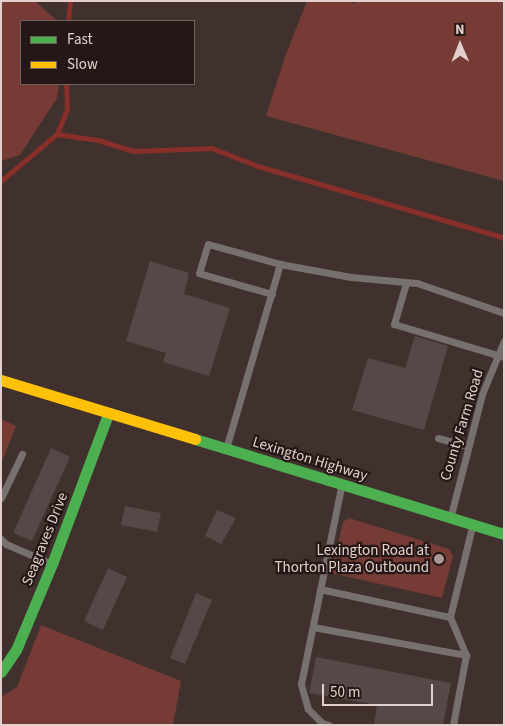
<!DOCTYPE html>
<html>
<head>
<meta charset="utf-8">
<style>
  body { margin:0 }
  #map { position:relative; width:505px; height:726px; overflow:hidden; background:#40312e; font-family:"Source Sans 3",sans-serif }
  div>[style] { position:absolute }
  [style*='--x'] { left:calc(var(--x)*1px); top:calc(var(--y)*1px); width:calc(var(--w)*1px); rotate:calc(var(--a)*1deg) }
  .green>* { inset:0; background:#753b34 }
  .stream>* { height:4.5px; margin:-2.25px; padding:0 2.25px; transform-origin:2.25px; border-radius:2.25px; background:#872f28 }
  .building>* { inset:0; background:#554846 }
  .lane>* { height:7px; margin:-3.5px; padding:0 3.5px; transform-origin:3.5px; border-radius:3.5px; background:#76706f }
  .fast>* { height:11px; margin:-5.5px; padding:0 5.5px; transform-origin:5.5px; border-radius:5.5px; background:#4caf50 }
  .slow>* { height:11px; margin:-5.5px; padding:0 5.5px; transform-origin:5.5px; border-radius:5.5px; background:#ffc107 }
  .dots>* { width:14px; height:14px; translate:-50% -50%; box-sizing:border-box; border:2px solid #241715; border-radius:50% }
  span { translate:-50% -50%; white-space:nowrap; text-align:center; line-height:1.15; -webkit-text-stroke:4.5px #241715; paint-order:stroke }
  .street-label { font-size:15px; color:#e3d0cd }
  .poi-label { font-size:15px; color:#e3d0cd }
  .right { translate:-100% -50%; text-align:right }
  .frame { position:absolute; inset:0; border:2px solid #e3d0cd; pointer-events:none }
  .legend { position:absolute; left:20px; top:20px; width:175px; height:65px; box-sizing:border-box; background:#241715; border:1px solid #70615f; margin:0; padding:6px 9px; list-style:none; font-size:15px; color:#e3d0cd }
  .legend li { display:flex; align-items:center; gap:10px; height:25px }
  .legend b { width:25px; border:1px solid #70615f }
  .north { position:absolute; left:435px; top:20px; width:50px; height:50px; -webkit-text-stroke:4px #241715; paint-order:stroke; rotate:359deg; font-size:14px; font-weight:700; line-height:20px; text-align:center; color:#e3d0cd }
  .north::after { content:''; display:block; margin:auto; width:18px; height:22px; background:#e3d0cd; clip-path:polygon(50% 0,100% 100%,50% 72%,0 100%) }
  .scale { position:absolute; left:322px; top:684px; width:111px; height:22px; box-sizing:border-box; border:2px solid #e3d0cd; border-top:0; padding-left:6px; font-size:15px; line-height:18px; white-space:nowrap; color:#e3d0cd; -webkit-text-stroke:4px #241715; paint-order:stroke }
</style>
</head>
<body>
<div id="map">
  <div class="green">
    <i style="clip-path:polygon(1px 1px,35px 1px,57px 21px,21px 21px,21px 84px,59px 84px,57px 98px,20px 155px,1px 161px)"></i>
    <i style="clip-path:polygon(307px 1px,351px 1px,354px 4px,356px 1px,504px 1px,504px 181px,266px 116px,286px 54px)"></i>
    <i style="clip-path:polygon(1px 419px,16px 426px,1px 464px)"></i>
    <i style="clip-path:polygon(349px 518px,449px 549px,453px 556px,442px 598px,331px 573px,343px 522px)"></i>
    <i style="clip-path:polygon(41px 625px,181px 681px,173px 725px,1px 725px,1px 697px,17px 687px)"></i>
  </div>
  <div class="stream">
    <i style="--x:68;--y:21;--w:20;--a:-84"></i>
    <i style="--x:57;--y:134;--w:27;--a:-68"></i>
    <i style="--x:67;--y:109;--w:25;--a:-92"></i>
    <i style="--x:1;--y:181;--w:73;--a:-40"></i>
    <i style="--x:57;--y:134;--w:41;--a:8.3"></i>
    <i style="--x:98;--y:140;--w:39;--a:17"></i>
    <i style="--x:135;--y:151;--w:77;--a:-2.2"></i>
    <i style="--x:212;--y:148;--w:49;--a:21.4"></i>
    <i style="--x:258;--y:166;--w:255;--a:16.2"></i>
  </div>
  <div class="building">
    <i style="clip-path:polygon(150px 261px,189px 273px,184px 294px,230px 308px,209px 376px,163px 362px,166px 353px,126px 341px)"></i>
    <i style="clip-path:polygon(415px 336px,448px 346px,424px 430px,352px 410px,368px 358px,405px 368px)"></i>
    <i style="clip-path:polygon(51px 448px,70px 457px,32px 541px,13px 533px)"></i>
    <i style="clip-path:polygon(125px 506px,161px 513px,157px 532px,121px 525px)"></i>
    <i style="clip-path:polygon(217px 510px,236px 518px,221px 544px,205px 536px)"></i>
    <i style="clip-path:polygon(108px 568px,127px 577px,103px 630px,84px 621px)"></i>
    <i style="clip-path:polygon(196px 593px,212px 600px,185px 664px,170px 658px)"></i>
    <i style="clip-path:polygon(316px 657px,451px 683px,443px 725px,374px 725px,377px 705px,309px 693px)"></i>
  </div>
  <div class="lane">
    <i style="--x:406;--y:283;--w:43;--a:106.3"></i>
    <i style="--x:394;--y:324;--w:115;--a:16.7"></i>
    <i style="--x:272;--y:294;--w:76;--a:-164"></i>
    <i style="--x:199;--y:273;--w:30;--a:-73"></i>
    <i style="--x:208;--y:244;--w:75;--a:15.5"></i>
    <i style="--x:280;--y:264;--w:72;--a:10.4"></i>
    <i style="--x:351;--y:277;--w:66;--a:5.2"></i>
    <i style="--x:417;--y:283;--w:92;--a:19"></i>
    <i style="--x:438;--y:438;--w:31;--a:15"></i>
    <i style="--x:227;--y:445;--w:189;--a:-73.7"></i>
    <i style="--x:1;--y:498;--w:49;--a:-64.5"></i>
    <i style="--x:451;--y:515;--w:125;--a:-75.6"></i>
    <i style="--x:482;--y:394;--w:57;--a:-67.5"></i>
    <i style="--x:1;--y:539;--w:7;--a:45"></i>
    <i style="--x:6;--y:544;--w:50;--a:23.5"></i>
    <i style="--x:320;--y:589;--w:133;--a:12.2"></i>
    <i style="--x:313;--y:627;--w:156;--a:10.4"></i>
    <i style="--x:329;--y:725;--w:7;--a:-164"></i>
    <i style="--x:322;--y:723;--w:20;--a:-135"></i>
    <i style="--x:308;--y:709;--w:26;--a:-106"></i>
    <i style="--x:301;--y:684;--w:201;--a:-78.5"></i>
    <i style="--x:453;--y:725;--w:71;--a:-79.5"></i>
    <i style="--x:466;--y:655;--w:41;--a:-112.8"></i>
    <i style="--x:450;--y:617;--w:93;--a:-76.3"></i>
  </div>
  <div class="fast">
    <i style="--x:195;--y:439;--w:323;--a:17.1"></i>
    <i style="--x:1;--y:672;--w:27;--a:-56"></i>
    <i style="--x:16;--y:650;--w:93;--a:-67.3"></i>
    <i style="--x:52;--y:564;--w:160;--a:-69.5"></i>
  </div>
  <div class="slow">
    <i style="--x:1;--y:380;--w:203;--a:16.9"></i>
  </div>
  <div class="dots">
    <i style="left:439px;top:559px;background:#aa9895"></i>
  </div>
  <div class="street-label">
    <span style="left:462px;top:425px;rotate:-73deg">County Farm Road</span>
    <span style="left:310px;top:459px;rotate:17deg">Lexington Highway</span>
    <span style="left:45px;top:539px;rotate:-68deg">Seagraves Drive</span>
  </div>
  <div class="poi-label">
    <span class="right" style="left:429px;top:559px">Lexington Road at<br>Thorton Plaza Outbound</span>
  </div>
  <div class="frame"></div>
  <ul class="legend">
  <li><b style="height:6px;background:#4caf50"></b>Fast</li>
  <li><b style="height:6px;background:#ffc107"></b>Slow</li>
  </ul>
  <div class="north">N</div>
  <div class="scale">50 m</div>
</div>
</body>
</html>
